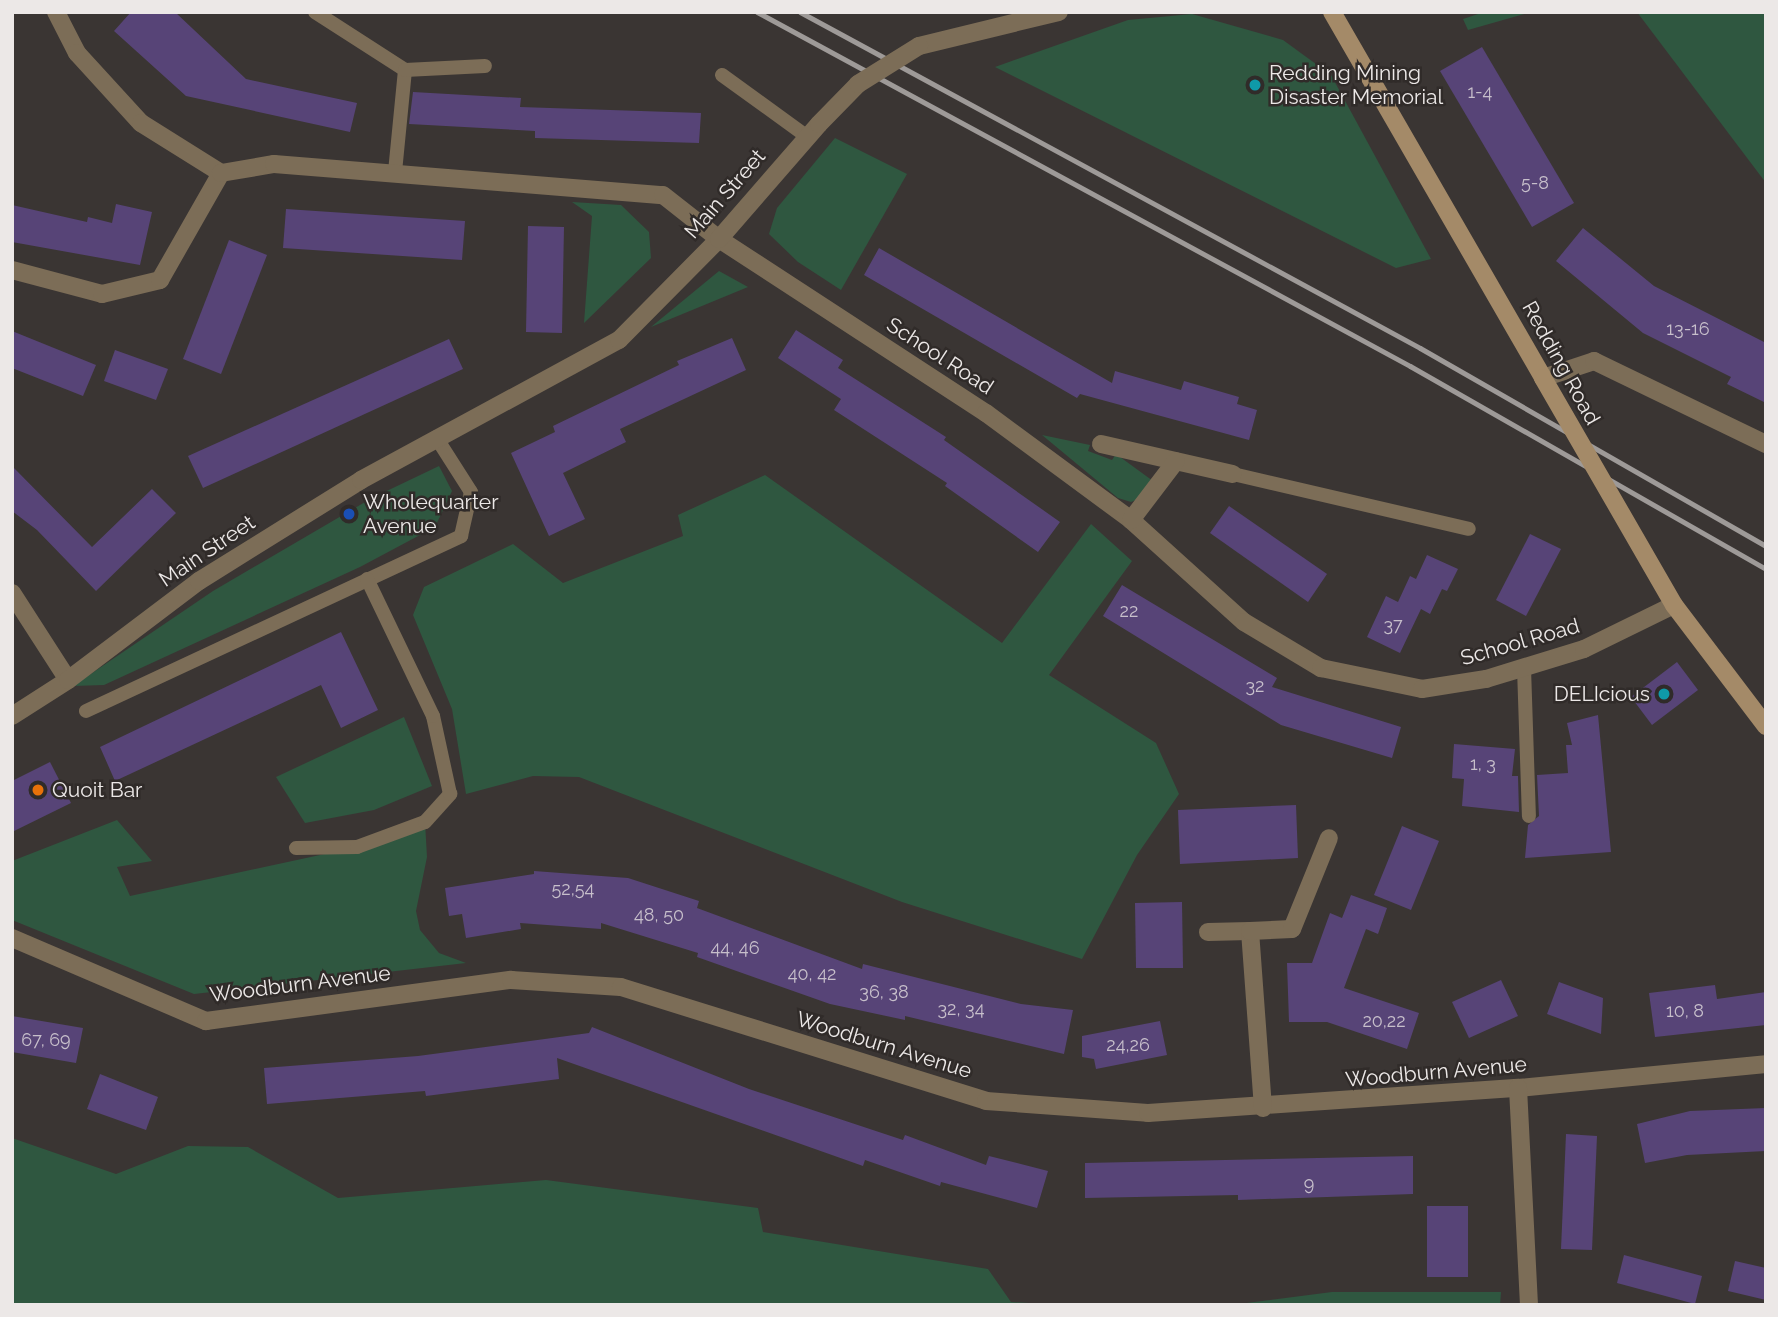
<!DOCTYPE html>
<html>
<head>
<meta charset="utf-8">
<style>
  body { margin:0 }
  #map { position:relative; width:1778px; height:1317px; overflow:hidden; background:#3a3533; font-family:Raleway,sans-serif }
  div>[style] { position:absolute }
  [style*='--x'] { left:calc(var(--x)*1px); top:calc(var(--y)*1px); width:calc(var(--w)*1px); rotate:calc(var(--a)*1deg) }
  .green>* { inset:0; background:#2f5740 }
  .building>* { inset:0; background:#574477 }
  .service>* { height:14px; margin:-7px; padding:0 7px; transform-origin:7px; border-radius:7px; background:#7c6d57 }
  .minor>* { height:18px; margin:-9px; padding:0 9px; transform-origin:9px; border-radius:9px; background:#7c6d57 }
  .secondary>* { height:18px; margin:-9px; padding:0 9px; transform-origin:9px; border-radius:9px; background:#a48a68 }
  .rail>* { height:5px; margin:-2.5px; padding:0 2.5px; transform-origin:2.5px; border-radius:2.5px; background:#9e9a98 }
  .minor-bridge>* { height:18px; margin:-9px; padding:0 9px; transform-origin:9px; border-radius:9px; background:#7c6d57 }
  .secondary-bridge>* { height:18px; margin:-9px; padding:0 9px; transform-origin:9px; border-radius:9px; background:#a48a68 }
  .dots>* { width:19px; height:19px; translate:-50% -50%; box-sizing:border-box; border:4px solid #302b29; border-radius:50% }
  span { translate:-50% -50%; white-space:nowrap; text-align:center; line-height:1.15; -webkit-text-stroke:5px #302b29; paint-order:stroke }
  .number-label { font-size:18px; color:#c7bfcb }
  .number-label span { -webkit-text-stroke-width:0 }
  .poi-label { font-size:21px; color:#ece8e7 }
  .left { translate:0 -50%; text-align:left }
  .right { translate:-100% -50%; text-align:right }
  .street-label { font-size:21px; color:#ece8e7 }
  .frame { position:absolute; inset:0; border:14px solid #ece8e7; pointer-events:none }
</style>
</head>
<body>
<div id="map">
  <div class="green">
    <i style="clip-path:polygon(1484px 12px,1531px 12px,1468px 30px,1463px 19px)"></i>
    <i style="clip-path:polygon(1637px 12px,1766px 12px,1766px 183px)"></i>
    <i style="clip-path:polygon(1192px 14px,1283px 40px,1331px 75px,1431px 259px,1396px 268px,995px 67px,1128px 20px)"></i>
    <i style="clip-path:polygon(835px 138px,907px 174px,841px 290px,798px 262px,769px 234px,777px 208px)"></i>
    <i style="clip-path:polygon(572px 202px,621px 205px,649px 232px,651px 258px,584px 323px,592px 216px)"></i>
    <i style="clip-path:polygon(719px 271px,748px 287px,651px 327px)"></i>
    <i style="clip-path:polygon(1042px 435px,1090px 445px,1088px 451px,1112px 460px,1116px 454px,1153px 481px,1143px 497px,1131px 502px,1118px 498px)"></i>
    <i style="clip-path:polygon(439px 466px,452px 491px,435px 527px,360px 567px,104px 685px,73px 686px,213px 591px,372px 498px)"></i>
    <i style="clip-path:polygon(765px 475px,1002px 643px,1091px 524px,1132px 561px,1049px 675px,1156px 743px,1179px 794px,1137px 855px,1082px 959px,902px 902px,579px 777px,533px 776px,466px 794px,452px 709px,413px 615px,424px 587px,513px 544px,563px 583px,683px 536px,678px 515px)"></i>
    <i style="clip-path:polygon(404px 717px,432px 786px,374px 810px,305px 823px,276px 777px)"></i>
    <i style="clip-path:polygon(117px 820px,152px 861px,117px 867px,130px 896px,357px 847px,425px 822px,427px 857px,416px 911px,420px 930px,439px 953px,466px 963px,194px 994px,12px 920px,12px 861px)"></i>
    <i style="clip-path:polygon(12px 1138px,116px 1174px,188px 1146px,248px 1147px,338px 1198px,546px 1180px,758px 1208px,763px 1232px,988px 1269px,1011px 1302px,1064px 1305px,12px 1305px)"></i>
    <i style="clip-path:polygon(1332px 1292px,1501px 1292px,1500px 1305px,1231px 1305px)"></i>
  </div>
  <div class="building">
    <i style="clip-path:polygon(131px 12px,175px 12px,246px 79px,357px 103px,350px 132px,186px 96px,114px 31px)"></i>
    <i style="clip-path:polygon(1482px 47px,1574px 203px,1532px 227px,1440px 71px)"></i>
    <i style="clip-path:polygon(413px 92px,521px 98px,520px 107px,701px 113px,699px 143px,535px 138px,535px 131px,409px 124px)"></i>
    <i style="clip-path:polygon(116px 204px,152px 212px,140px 265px,12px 242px,12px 205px,87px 222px,88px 217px,112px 223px)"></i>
    <i style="clip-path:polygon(286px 209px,465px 221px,462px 260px,283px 248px)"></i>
    <i style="clip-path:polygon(528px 226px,564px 227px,562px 333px,526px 332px)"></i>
    <i style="clip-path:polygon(1583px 228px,1654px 286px,1766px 343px,1766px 403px,1727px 384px,1731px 377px,1643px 333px,1556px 261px)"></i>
    <i style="clip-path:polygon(229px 240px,267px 255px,221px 374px,183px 359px)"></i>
    <i style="clip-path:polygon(879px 248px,1112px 383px,1115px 371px,1181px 390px,1184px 381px,1239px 397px,1237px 404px,1257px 410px,1249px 440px,1080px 394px,1077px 398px,864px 275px)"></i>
    <i style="clip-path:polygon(796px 330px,843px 360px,838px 368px,946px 437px,944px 440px,1060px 522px,1038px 552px,945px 486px,947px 483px,834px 410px,841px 399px,778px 358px)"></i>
    <i style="clip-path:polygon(12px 331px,96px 365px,83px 396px,12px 368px)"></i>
    <i style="clip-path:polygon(732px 338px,746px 370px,620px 429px,626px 442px,563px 473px,585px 519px,549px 536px,511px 453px,555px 432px,553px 426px,679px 365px,677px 361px)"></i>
    <i style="clip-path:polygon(449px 339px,463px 369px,203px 488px,188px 456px)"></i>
    <i style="clip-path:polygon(115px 350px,168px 369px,156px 400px,104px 381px)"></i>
    <i style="clip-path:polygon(12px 466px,92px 547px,152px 489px,176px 513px,96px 591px,37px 530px,12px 511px)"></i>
    <i style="clip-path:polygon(1229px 506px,1327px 574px,1308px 602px,1210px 533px)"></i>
    <i style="clip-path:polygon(1530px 534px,1561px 549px,1526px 616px,1496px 600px)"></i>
    <i style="clip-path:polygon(1427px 555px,1458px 569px,1447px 591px,1442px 589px,1430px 614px,1421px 609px,1400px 653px,1367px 637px,1386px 596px,1398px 602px,1410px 576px,1416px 579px)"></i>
    <i style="clip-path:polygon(1122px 585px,1277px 678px,1272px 687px,1401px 727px,1392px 758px,1281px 725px,1103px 616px)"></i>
    <i style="clip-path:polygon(341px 632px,378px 710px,341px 728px,321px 685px,115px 781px,100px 747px)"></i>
    <i style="clip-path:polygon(1677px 662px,1698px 690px,1652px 725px,1631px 697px)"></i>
    <i style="clip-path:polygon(1598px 715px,1611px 852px,1525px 858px,1528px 825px,1539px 816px,1537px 775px,1568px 773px,1566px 745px,1572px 745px,1567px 723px)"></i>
    <i style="clip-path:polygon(1454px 744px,1515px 749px,1512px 776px,1518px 776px,1519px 812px,1462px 806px,1464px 779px,1452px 778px)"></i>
    <i style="clip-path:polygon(50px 762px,71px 803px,12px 832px,12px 781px)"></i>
    <i style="clip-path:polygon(1296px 805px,1298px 858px,1180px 864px,1178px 810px)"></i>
    <i style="clip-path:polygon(1402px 826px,1439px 841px,1411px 910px,1374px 895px)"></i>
    <i style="clip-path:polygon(534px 871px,628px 878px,699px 901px,697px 908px,862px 969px,863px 964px,1021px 1004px,1073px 1010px,1064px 1054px,905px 1016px,905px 1020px,830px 1004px,697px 957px,698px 953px,601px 923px,601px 929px,520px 923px,521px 929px,466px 938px,462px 914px,449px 916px,445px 888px,534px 874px)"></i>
    <i style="clip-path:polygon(1351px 895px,1387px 908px,1378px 934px,1366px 929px,1344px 988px,1419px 1013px,1407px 1049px,1327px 1022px,1289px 1022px,1287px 963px,1312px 963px,1330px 913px,1342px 918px)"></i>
    <i style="clip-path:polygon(1182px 902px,1183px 968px,1136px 968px,1135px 903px)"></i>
    <i style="clip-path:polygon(1501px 980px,1518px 1016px,1469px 1038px,1452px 1002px)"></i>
    <i style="clip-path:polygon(1559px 982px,1603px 998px,1601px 1034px,1547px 1014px)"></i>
    <i style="clip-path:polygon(1715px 985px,1717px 999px,1766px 992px,1766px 1025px,1655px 1037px,1649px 993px)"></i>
    <i style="clip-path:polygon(12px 1016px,83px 1028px,76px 1063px,12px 1052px)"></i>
    <i style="clip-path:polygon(1160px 1021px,1167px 1055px,1096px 1069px,1094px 1059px,1082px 1057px,1082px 1036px)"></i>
    <i style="clip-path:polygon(592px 1027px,749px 1089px,903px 1140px,905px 1135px,986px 1165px,989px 1156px,1048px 1171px,1037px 1208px,941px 1182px,940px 1186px,865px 1160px,863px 1166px,557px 1058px,559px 1079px,426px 1096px,425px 1091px,267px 1104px,264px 1068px,418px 1056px,589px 1033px)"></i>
    <i style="clip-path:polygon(100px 1074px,158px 1097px,146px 1130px,87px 1109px)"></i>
    <i style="clip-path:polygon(1766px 1108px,1766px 1151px,1687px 1155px,1645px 1163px,1637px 1124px,1690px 1111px)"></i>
    <i style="clip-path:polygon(1566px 1134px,1597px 1136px,1592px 1250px,1561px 1249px)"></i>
    <i style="clip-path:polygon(1413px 1156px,1413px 1194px,1238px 1200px,1238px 1195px,1085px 1198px,1085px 1163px)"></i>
    <i style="clip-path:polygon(1427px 1206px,1468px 1206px,1468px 1277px,1427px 1277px)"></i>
    <i style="clip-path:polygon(1624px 1255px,1702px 1276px,1695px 1304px,1617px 1283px)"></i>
    <i style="clip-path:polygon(1735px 1261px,1766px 1268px,1766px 1300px,1728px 1291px)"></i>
  </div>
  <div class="service">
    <i style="--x:315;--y:12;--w:107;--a:32.8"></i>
    <i style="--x:405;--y:70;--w:102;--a:95.6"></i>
    <i style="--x:405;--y:70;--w:80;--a:-2.9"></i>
    <i style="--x:722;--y:75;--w:102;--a:35.9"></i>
    <i style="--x:1233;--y:474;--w:242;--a:13.1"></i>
    <i style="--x:1524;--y:668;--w:148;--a:88.1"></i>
    <i style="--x:86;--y:711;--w:414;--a:-25"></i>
    <i style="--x:461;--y:536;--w:45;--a:-77.2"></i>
    <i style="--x:471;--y:492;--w:65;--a:-122.5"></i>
    <i style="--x:296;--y:848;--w:61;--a:-0.9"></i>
    <i style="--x:357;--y:847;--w:72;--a:-20.2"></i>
    <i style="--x:425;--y:822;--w:38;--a:-48"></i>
    <i style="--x:450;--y:794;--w:80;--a:-102.3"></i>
    <i style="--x:433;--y:716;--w:152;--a:-115.7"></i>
  </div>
  <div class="minor">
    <i style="--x:56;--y:12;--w:46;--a:62.9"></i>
    <i style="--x:77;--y:53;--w:95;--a:47.6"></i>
    <i style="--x:141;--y:123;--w:94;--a:32"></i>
    <i style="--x:919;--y:46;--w:144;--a:-13.7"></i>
    <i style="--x:12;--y:270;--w:93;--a:14.9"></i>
    <i style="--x:102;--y:294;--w:60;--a:-13.6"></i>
    <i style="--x:160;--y:280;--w:123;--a:-60.3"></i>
    <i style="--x:221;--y:173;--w:54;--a:-9.6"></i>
    <i style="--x:274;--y:164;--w:390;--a:4.6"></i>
    <i style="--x:663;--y:195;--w:71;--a:38.2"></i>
    <i style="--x:719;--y:239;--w:319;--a:33.1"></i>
    <i style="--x:986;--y:413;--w:180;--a:36.4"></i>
    <i style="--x:1131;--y:520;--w:152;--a:42.1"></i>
    <i style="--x:1244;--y:622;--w:90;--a:30.9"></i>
    <i style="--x:1321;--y:668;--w:103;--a:11.7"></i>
    <i style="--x:1422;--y:689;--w:65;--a:-8.9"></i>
    <i style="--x:1486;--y:679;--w:102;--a:-17"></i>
    <i style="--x:1584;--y:649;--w:100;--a:-26.1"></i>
    <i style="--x:1543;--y:378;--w:54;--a:-18.4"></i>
    <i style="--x:1594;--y:361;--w:191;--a:25.8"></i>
    <i style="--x:1101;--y:444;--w:135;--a:12.8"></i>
    <i style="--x:1131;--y:520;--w:74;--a:-52.7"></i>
    <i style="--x:12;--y:593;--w:103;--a:57.2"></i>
    <i style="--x:12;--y:716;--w:67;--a:-32.7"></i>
    <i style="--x:68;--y:680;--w:164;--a:-37.1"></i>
    <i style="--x:199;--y:581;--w:191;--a:-31.9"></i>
    <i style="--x:361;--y:480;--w:294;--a:-28.5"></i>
    <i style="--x:619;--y:340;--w:142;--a:-45.3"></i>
    <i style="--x:719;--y:239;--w:152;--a:-49"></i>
    <i style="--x:1208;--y:932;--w:42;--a:-1.4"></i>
    <i style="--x:12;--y:938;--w:211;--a:23.2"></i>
    <i style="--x:206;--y:1021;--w:308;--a:-7.7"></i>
    <i style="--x:511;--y:980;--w:110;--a:3.6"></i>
    <i style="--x:621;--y:987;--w:382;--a:17.3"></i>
    <i style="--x:986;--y:1101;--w:162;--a:4.2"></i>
    <i style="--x:1148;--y:1113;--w:371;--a:-3.9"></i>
    <i style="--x:1518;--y:1088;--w:249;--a:-5.5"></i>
    <i style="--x:1518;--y:1088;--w:217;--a:87.1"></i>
    <i style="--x:1263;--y:1108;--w:177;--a:-94.2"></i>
    <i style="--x:1250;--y:931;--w:42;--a:-2.7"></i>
    <i style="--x:1292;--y:929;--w:98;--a:-67.9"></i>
  </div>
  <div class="secondary">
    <i style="--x:1332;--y:12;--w:422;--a:60"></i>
    <i style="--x:1674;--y:605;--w:152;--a:52.8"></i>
  </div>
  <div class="rail">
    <i style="--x:757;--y:12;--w:743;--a:28.46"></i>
    <i style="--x:1410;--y:366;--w:410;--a:29.7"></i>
    <i style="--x:800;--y:12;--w:705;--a:28.45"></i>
    <i style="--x:1420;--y:348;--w:399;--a:29.8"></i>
  </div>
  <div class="minor-bridge">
    <i style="--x:819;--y:124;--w:56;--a:-45.7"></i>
    <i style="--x:858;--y:84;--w:72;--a:-31.9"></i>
  </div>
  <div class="secondary-bridge">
    <i style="--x:1543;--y:378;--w:262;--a:60"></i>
  </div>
  <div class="dots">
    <i style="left:1255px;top:85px;background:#0f9aa8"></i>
    <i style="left:349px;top:514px;background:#1a4fb4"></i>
    <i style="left:1664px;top:694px;background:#0f9aa8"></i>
    <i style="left:38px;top:790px;background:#e8710a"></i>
  </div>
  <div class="number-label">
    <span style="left:1480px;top:92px">1-4</span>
    <span style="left:1535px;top:183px">5-8</span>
    <span style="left:1688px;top:329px">13-16</span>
    <span style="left:1129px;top:611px">22</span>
    <span style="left:1393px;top:625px">37</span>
    <span style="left:1255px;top:686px">32</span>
    <span style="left:1483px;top:764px">1, 3</span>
    <span style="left:573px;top:889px">52,54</span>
    <span style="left:659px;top:915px">48, 50</span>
    <span style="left:735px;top:948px">44, 46</span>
    <span style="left:812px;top:974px">40, 42</span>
    <span style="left:884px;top:992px">36, 38</span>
    <span style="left:961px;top:1009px">32, 34</span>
    <span style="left:1685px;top:1011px">10, 8</span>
    <span style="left:1384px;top:1021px">20,22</span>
    <span style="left:46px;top:1040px">67, 69</span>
    <span style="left:1128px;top:1045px">24,26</span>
    <span style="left:1309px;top:1184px">9</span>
  </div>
  <div class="poi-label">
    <span class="left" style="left:1269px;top:85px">Redding Mining<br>Disaster Memorial</span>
    <span class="left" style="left:363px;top:514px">Wholequarter<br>Avenue</span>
    <span class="right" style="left:1650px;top:694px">DELIcious</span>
    <span class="left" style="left:52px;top:790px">Quoit Bar</span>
  </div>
  <div class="street-label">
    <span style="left:725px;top:194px;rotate:-49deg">Main Street</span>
    <span style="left:940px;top:356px;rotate:33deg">School Road</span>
    <span style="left:1561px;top:363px;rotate:61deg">Redding Road</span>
    <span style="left:207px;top:551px;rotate:-34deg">Main Street</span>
    <span style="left:1520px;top:642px;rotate:-16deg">School Road</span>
    <span style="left:300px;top:984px;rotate:-7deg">Woodburn Avenue</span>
    <span style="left:884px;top:1045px;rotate:17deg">Woodburn Avenue</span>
    <span style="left:1436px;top:1072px;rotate:-5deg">Woodburn Avenue</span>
  </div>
  <div class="frame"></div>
</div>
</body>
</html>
